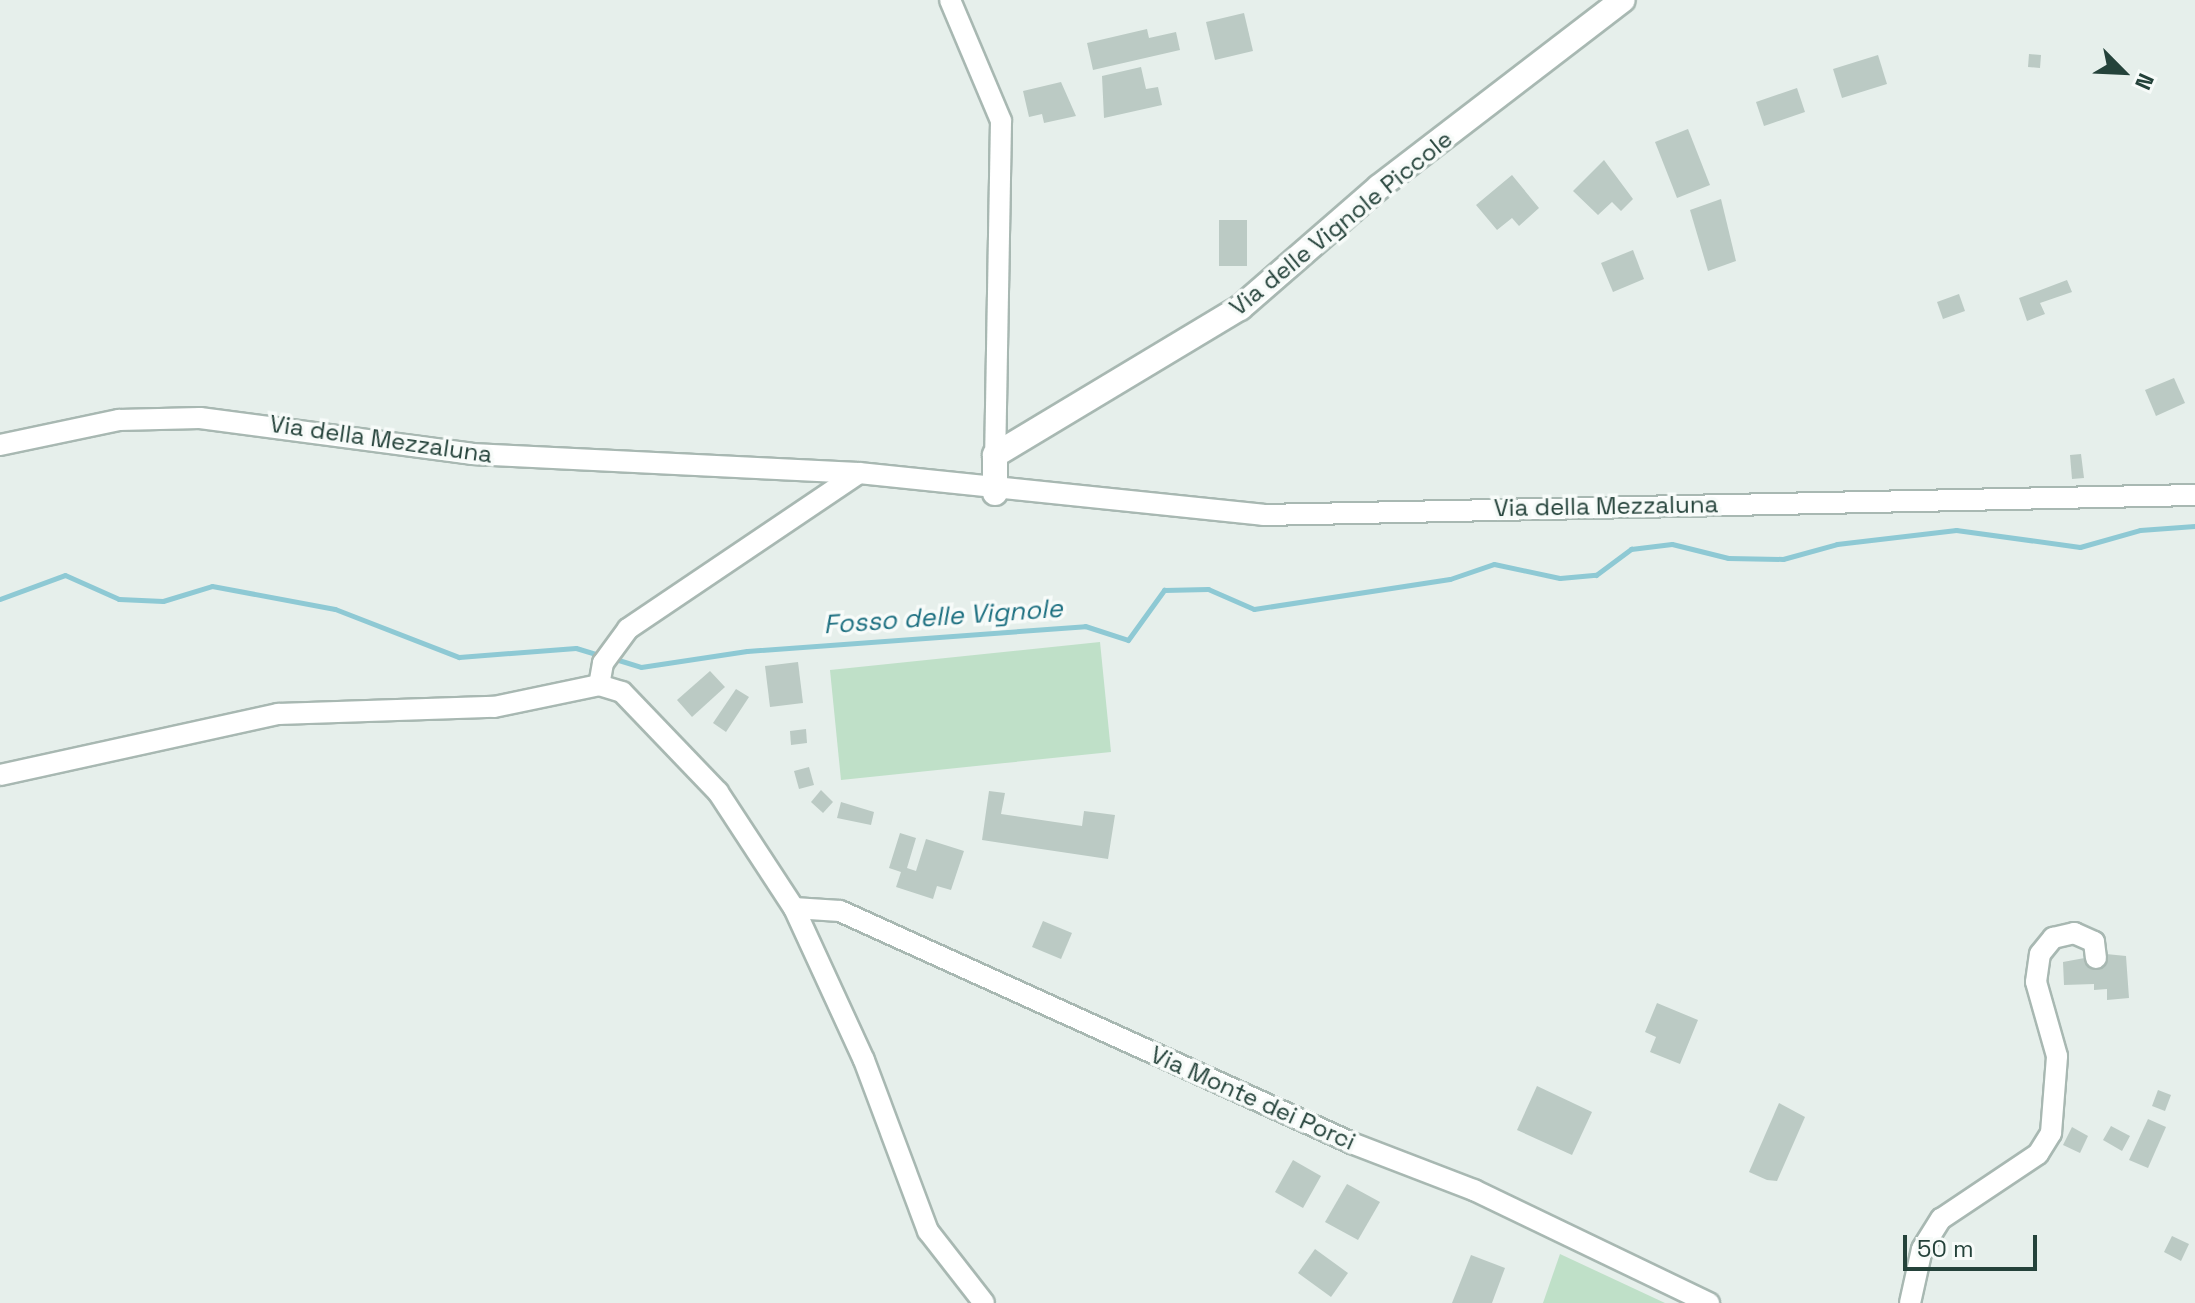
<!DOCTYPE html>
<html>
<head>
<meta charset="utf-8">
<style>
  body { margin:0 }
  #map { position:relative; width:2195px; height:1303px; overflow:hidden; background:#e6efeb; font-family:"Space Grotesk",sans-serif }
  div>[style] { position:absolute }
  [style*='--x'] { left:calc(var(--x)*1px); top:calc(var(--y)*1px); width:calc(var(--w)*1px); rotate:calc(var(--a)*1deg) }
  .green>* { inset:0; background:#bfe0c8 }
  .stream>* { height:5px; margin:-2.5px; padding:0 2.5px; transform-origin:2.5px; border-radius:2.5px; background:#8ec9d4 }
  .building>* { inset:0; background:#bbcac4 }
  .roads { filter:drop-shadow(2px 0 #a8b8b2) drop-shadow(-2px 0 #a8b8b2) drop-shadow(0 2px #a8b8b2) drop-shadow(0 -2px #a8b8b2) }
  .minor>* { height:20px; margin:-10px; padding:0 10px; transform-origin:10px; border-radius:10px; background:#fff }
  .tertiary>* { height:24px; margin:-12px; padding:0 12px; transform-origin:12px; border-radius:12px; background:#fff }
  span { translate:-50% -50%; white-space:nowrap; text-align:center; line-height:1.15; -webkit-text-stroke:7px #f7fbf9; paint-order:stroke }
  .street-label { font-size:24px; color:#24423a }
  .water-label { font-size:26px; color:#1c6f80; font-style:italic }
  .north { position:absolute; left:2083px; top:32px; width:80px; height:80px; -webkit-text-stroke:6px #f7fbf9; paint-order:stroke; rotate:114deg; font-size:22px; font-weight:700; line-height:32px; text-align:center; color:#24423a }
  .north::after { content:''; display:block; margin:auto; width:28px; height:36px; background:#24423a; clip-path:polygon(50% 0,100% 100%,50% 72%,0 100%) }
  .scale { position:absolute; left:1903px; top:1235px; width:134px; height:36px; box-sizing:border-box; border:4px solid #24423a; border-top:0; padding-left:10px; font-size:24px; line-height:28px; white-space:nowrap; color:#24423a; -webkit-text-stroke:6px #f7fbf9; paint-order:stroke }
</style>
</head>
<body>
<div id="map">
  <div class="green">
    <i style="clip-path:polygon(1100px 642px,1111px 752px,841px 780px,830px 670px)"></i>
    <i style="clip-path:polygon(1560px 1254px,1665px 1303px,1543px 1303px)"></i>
  </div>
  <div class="stream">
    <i style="--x:0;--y:599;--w:69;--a:-20.3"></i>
    <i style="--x:65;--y:575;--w:59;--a:24"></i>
    <i style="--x:119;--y:599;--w:44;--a:2.6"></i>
    <i style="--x:163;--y:601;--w:51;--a:-17"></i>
    <i style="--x:212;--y:586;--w:125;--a:10.6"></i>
    <i style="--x:335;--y:609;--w:133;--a:21.2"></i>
    <i style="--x:459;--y:657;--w:117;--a:-4.4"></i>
    <i style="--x:576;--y:648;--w:27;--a:17"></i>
    <i style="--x:612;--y:658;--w:30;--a:17"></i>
    <i style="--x:641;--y:667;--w:107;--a:-8.6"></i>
    <i style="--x:747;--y:651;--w:339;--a:-4.2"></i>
    <i style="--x:1085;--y:626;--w:45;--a:18"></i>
    <i style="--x:1128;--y:640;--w:62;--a:-54.2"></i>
    <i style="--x:1164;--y:590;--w:44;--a:-1.3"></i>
    <i style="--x:1208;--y:589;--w:50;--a:23.5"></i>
    <i style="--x:1254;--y:609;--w:198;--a:-8.7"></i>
    <i style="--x:1450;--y:579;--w:46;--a:-18.8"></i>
    <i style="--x:1494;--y:564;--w:67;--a:12"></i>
    <i style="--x:1560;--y:578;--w:36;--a:-5"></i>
    <i style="--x:1596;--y:575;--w:44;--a:-36.6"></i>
    <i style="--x:1631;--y:549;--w:41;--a:-7"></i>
    <i style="--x:1672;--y:544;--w:58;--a:14"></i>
    <i style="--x:1728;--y:558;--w:55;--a:1"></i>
    <i style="--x:1783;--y:559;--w:56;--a:-15.5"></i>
    <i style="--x:1837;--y:544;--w:120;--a:-6.7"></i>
    <i style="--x:1956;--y:530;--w:125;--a:7.8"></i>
    <i style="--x:2080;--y:547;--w:62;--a:-15.8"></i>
    <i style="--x:2140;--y:530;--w:55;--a:-4.2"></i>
  </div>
  <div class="building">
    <i style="clip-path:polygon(1244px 13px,1253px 51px,1215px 60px,1206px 22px)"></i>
    <i style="clip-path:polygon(1147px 29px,1149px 38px,1176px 32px,1180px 50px,1093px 70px,1087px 43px)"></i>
    <i style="clip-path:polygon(2029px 54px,2041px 55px,2040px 68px,2028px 67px)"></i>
    <i style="clip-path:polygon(1878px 55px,1887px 84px,1842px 98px,1833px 69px)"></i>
    <i style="clip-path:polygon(1141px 67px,1146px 89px,1158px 87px,1162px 105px,1104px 118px,1102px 76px)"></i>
    <i style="clip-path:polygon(1061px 82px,1076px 116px,1044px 123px,1042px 114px,1029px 117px,1023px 91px)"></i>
    <i style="clip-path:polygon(1797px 88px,1805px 112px,1764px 126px,1756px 102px)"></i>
    <i style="clip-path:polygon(1688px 129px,1710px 185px,1677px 198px,1655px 142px)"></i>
    <i style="clip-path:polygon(1604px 160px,1633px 199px,1621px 211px,1612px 202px,1598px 215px,1573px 191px)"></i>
    <i style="clip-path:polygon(1512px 175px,1539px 208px,1519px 226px,1512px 218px,1497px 230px,1476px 205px)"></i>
    <i style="clip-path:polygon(1721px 199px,1736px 261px,1708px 271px,1690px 210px)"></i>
    <i style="clip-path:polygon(1219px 220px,1247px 220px,1247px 266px,1219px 266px)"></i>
    <i style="clip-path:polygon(1633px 250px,1644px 279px,1613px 292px,1601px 263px)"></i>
    <i style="clip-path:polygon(2067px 280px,2072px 292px,2040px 303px,2045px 314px,2027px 321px,2019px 298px)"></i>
    <i style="clip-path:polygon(1959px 294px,1965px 311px,1943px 319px,1937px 302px)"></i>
    <i style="clip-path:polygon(2174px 378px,2185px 403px,2156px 416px,2145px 390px)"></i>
    <i style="clip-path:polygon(2081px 454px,2084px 478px,2072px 479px,2070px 455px)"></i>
    <i style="clip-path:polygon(798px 662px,803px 703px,770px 707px,765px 666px)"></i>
    <i style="clip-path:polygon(710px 671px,725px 687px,692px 717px,677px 700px)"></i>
    <i style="clip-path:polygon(736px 689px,749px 697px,726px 732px,713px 723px)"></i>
    <i style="clip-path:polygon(806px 729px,807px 743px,791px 745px,790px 731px)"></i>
    <i style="clip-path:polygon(809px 767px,814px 785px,799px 789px,794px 771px)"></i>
    <i style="clip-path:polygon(821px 790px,833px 802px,823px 813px,811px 802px)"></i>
    <i style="clip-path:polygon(989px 791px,1005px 793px,1001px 814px,1082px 826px,1084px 811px,1115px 815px,1108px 859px,982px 840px)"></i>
    <i style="clip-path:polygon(841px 802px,874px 812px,871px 825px,837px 818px)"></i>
    <i style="clip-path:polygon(900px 833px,916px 838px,907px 868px,916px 871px,926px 839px,964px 851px,951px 890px,937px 886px,933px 899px,896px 887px,901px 872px,889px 868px)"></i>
    <i style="clip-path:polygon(1043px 921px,1072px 933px,1061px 959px,1032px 947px)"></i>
    <i style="clip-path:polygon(2106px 954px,2126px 956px,2129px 998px,2107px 1000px,2107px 989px,2094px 990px,2094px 984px,2064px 985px,2063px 962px)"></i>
    <i style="clip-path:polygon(1657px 1003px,1698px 1020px,1680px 1064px,1650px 1052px,1656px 1037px,1645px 1032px)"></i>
    <i style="clip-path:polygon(1537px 1086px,1592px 1112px,1572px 1155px,1517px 1130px)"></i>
    <i style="clip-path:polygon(2158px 1090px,2171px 1095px,2165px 1111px,2152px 1106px)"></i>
    <i style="clip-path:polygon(1779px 1103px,1805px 1117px,1777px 1181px,1767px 1180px,1749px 1172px)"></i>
    <i style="clip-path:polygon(2148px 1119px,2166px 1127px,2148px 1168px,2129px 1160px)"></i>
    <i style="clip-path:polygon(2111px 1126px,2130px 1136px,2122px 1151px,2103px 1140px)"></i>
    <i style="clip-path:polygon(2072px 1127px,2088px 1136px,2080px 1153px,2063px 1145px)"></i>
    <i style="clip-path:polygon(1293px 1160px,1321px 1176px,1303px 1208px,1275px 1192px)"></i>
    <i style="clip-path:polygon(1347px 1184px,1380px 1202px,1358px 1240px,1325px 1222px)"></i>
    <i style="clip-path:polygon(2172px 1236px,2189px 1244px,2181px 1261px,2164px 1252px)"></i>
    <i style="clip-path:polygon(1315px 1249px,1348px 1273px,1331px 1297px,1298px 1273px)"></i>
    <i style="clip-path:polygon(1471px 1255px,1505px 1268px,1492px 1303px,1452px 1303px)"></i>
  </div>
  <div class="roads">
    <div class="minor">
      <i style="--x:950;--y:0;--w:131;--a:67.1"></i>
      <i style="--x:1001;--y:121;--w:334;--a:91"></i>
      <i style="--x:0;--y:445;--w:122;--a:-11.9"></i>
      <i style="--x:119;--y:420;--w:81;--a:-1.4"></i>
      <i style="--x:200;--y:418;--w:274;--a:7.5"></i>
      <i style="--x:472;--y:454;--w:387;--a:2.8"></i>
      <i style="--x:859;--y:473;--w:279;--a:146"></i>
      <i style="--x:628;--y:629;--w:42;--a:126.3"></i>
      <i style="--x:603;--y:663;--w:22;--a:100"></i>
      <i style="--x:859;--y:473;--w:406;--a:5.9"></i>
      <i style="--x:1263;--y:515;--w:932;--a:-1.23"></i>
      <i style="--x:0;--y:775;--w:285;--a:-12.4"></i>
      <i style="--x:278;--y:714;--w:216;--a:-1.9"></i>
      <i style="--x:494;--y:707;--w:107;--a:-11.8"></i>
      <i style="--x:599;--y:685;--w:24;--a:17"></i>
      <i style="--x:622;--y:692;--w:139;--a:46.2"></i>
      <i style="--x:718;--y:792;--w:139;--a:56.8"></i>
      <i style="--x:794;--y:908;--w:167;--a:65.3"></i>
      <i style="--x:864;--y:1060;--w:183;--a:69.5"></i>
      <i style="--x:928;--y:1231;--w:91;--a:52.1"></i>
      <i style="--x:794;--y:908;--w:46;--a:3.7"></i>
      <i style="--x:840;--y:911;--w:564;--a:24.39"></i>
      <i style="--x:1354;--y:1144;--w:129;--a:21"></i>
      <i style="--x:1474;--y:1190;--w:261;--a:25.7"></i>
      <i style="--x:1910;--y:1303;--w:55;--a:-77.5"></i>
      <i style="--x:1922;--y:1249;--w:36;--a:-58"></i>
      <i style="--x:1941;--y:1219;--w:117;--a:-33.8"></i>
      <i style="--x:2038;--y:1154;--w:25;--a:-58"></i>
      <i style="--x:2051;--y:1133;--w:77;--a:-85.5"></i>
      <i style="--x:2057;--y:1056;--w:77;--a:-105.8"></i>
      <i style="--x:2036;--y:982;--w:28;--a:-82"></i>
      <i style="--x:2040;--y:954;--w:21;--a:-51"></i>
      <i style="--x:2053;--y:938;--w:22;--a:-13"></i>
      <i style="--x:2074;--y:933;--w:22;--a:24"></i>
      <i style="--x:2094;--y:942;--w:16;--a:83"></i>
    </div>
    <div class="tertiary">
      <i style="--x:995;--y:493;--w:38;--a:-90"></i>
      <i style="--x:995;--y:455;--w:286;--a:-31"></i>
      <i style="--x:1240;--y:308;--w:184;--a:-41"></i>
      <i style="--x:1379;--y:187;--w:307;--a:-37.5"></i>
    </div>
  </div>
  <div class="street-label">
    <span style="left:1341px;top:223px;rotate:-39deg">Via delle Vignole Piccole</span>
    <span style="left:381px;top:439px;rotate:8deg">Via della Mezzaluna</span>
    <span style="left:1606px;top:506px;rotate:-1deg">Via della Mezzaluna</span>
    <span style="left:1253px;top:1098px;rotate:24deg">Via Monte dei Porci</span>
  </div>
  <div class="water-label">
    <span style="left:943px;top:617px;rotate:-4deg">Fosso delle Vignole</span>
  </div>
  <div class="north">N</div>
  <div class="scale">50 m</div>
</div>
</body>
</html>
